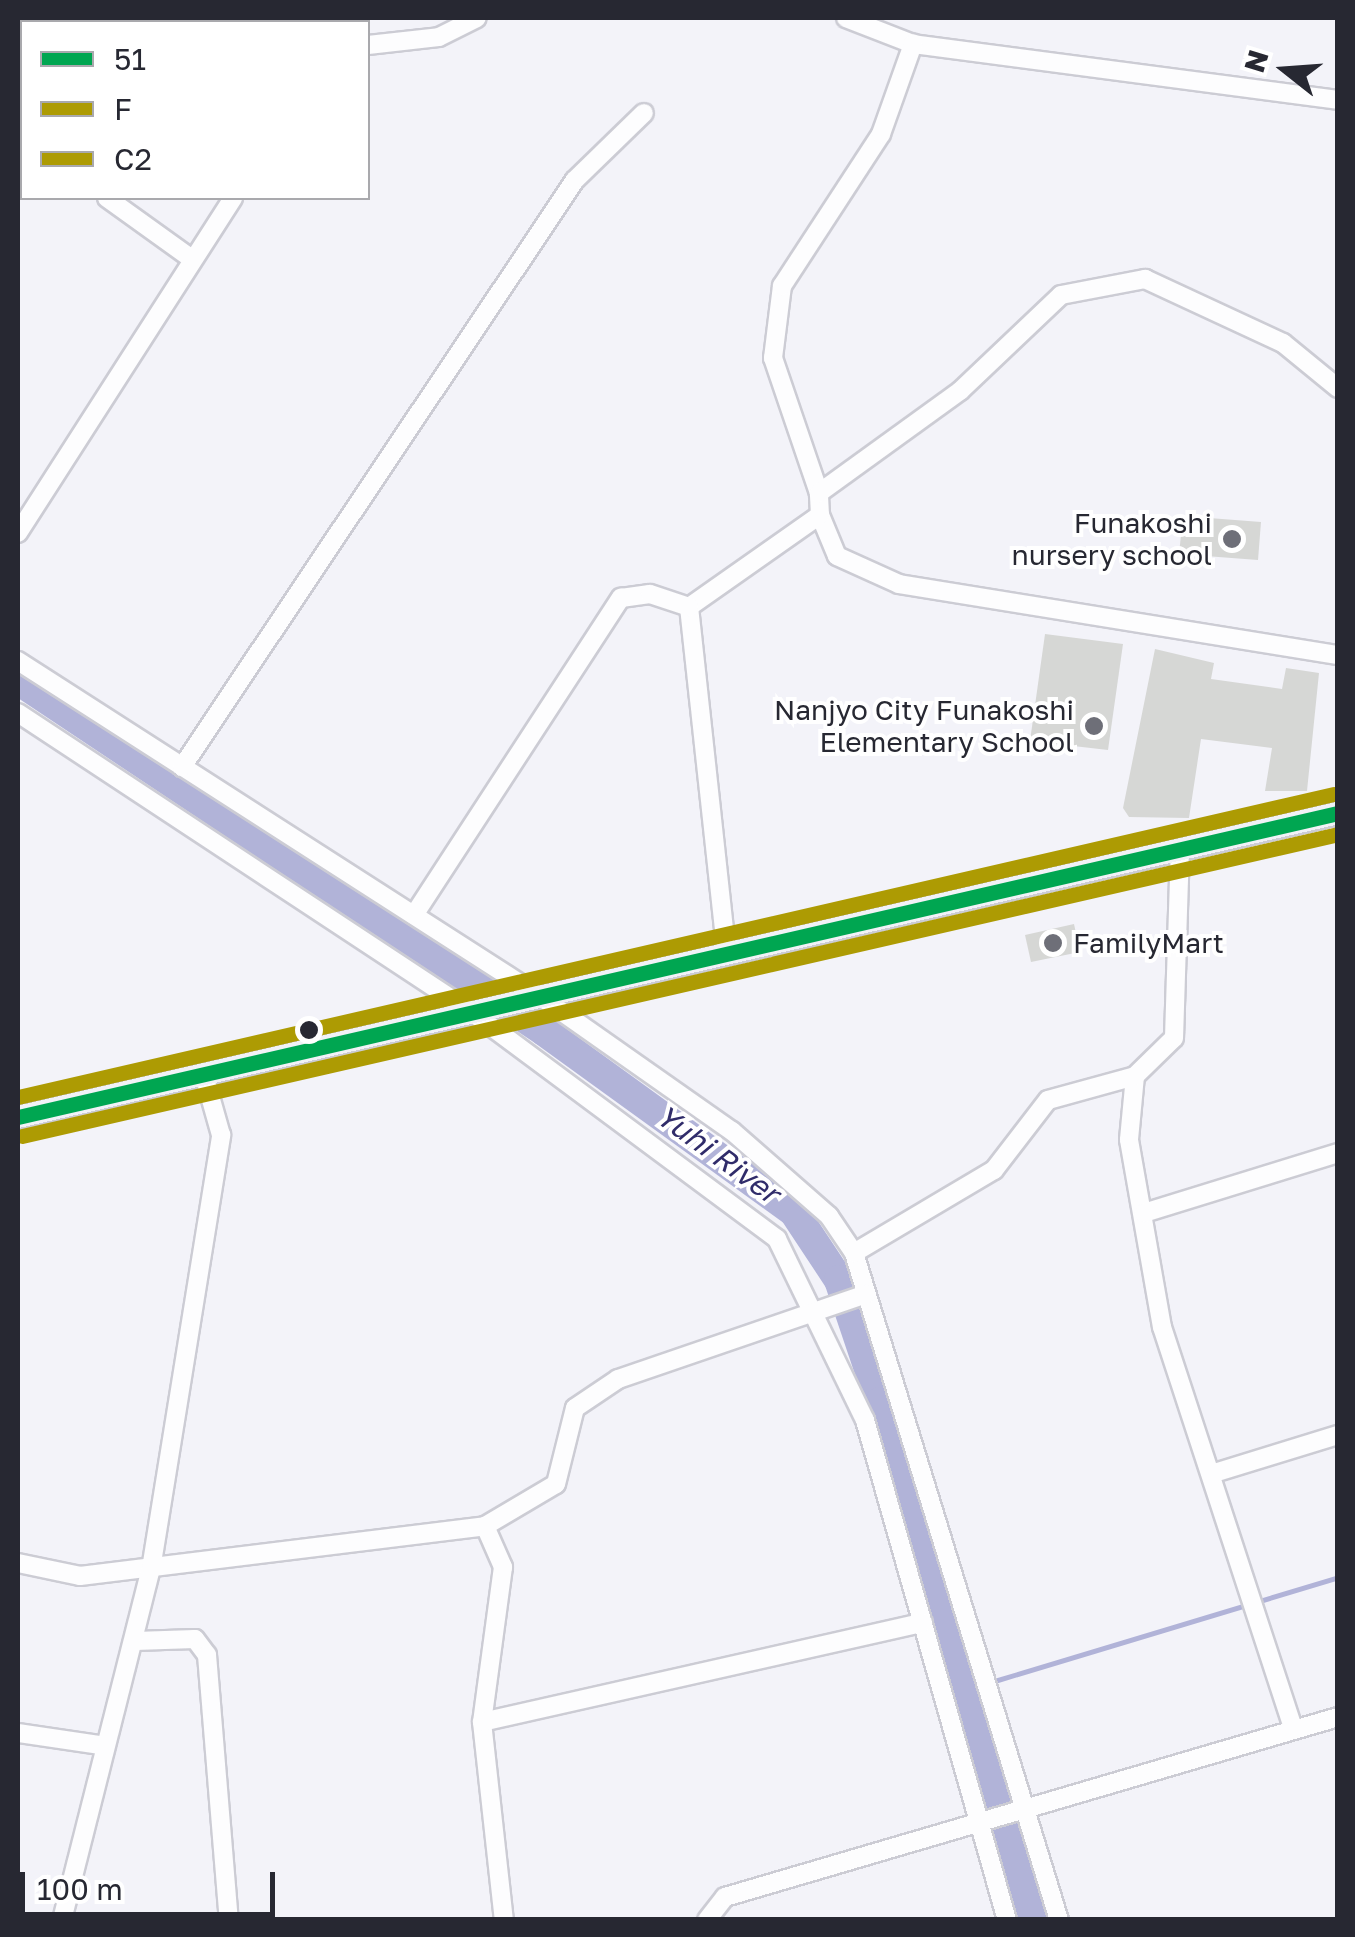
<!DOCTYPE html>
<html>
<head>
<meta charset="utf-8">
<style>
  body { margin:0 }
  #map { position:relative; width:1355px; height:1937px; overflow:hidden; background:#f3f3f9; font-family:"Golos Text",sans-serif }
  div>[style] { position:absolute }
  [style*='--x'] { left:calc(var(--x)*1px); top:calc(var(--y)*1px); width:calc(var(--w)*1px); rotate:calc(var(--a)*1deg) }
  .stream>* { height:5px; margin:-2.5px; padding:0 2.5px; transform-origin:2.5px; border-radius:2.5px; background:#b1b3d8 }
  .river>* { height:30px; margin:-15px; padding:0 15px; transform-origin:15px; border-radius:15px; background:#b1b3d8 }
  .building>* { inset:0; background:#d6d7d5 }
  .roads { filter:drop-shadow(2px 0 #ccccd4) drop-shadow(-2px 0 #ccccd4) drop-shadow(0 2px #ccccd4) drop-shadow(0 -2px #ccccd4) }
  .minor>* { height:18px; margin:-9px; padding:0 9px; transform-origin:9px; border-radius:9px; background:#fdfdfe }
  .major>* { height:22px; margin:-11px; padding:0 11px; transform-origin:11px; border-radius:11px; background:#f1f2f7 }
  .bus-1>* { height:15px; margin:-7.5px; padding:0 7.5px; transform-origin:7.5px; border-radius:7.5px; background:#00a651 }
  .bus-2>* { height:15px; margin:-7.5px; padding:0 7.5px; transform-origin:7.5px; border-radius:7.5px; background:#ad9b03 }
  .bus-3>* { height:15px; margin:-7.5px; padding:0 7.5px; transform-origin:7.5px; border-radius:7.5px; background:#ad9b03 }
  .dots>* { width:28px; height:28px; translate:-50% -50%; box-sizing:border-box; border:5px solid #fff; border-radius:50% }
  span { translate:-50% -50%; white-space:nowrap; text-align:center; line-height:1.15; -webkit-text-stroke:8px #fff; paint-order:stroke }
  .poi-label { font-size:28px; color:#272832 }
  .right { translate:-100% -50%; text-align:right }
  .left { translate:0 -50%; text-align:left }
  .water-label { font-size:30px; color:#302c6a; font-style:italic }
  .frame { position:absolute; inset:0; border:20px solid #272832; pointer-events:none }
  .legend { position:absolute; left:20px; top:20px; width:350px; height:180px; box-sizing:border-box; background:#fff; border:2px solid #a9a9ad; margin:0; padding:12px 18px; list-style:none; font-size:30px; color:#272832 }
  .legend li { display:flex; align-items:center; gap:20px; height:50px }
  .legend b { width:50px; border:2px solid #a9a9ad }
  .north { position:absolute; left:1235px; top:20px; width:100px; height:100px; -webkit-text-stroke:8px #fff; paint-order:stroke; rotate:287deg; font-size:28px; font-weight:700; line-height:40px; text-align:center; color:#272832 }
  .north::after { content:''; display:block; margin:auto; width:35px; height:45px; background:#272832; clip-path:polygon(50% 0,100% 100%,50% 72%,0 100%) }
  .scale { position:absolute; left:20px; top:1872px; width:255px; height:45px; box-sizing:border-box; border:5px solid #272832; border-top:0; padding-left:12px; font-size:30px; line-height:35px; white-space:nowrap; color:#272832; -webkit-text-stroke:8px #fff; paint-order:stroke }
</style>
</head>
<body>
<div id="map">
  <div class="stream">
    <i style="--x:991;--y:1682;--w:363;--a:-16.8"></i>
    <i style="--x:963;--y:1690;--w:19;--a:-16"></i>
  </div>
  <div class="river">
    <i style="--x:18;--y:680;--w:632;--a:33.72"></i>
    <i style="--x:544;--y:1031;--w:309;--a:35.9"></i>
    <i style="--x:794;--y:1212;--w:82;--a:56.5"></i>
    <i style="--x:839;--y:1280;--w:129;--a:71.4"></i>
    <i style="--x:880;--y:1402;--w:540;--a:73.54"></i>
  </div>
  <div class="building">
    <i style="clip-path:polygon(1183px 516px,1261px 522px,1258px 560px,1179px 554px)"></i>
    <i style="clip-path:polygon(1045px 634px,1123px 644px,1108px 750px,1030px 741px)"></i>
    <i style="clip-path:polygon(1155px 649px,1214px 663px,1211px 679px,1282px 689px,1286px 668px,1319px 673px,1307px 791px,1265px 791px,1272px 748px,1201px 739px,1189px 818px,1129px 817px,1123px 808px)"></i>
    <i style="clip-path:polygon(1074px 924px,1080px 952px,1031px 962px,1025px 935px)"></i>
  </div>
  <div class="roads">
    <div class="minor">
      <i style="--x:34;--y:18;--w:4;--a:63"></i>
      <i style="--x:315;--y:18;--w:5;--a:53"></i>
      <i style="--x:846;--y:18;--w:72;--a:21.2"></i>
      <i style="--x:913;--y:44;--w:429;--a:7.5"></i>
      <i style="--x:368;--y:45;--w:71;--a:-6.4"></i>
      <i style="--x:439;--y:37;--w:42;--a:-26.6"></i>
      <i style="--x:18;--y:129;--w:4;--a:0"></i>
      <i style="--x:107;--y:198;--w:105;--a:35.7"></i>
      <i style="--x:819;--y:493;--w:143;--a:-108.8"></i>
      <i style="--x:773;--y:358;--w:73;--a:-82.9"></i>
      <i style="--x:782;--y:286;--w:181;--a:-56.9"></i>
      <i style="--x:881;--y:134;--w:96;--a:-70.4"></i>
      <i style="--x:820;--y:515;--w:44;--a:67.5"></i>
      <i style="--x:837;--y:556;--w:68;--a:24.3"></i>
      <i style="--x:899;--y:584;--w:445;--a:9.2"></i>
      <i style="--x:18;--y:533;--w:398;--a:-57.3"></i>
      <i style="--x:689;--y:607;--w:160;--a:-35.1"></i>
      <i style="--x:820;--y:515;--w:22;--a:-93"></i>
      <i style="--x:819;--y:493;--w:174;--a:-35.9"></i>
      <i style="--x:960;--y:391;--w:139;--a:-43.5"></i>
      <i style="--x:1061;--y:295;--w:86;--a:-10.8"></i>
      <i style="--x:1145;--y:279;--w:152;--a:24.9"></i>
      <i style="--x:1283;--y:343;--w:71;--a:39.3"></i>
      <i style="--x:689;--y:607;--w:349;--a:83.8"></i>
      <i style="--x:18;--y:661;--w:622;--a:32.72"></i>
      <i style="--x:541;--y:997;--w:233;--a:35.1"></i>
      <i style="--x:732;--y:1131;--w:129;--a:41.2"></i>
      <i style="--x:829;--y:1216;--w:45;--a:56"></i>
      <i style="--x:854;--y:1253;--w:698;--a:72.92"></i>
      <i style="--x:18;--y:713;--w:545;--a:33.4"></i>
      <i style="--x:473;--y:1013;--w:379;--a:36.6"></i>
      <i style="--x:777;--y:1239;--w:201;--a:64.1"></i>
      <i style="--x:865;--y:1420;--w:520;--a:74.15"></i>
      <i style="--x:182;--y:767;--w:706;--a:-56.2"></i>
      <i style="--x:575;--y:180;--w:96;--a:-44.2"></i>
      <i style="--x:414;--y:915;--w:379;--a:-56.9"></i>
      <i style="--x:621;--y:598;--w:29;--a:-8"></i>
      <i style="--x:650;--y:594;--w:41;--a:18.4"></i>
      <i style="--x:1135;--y:1076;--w:64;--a:95.4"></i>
      <i style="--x:1129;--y:1140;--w:190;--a:80"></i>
      <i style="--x:1162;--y:1327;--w:424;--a:71.9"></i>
      <i style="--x:1144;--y:1213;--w:203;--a:-17.2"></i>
      <i style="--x:854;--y:1253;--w:163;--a:-30.7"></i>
      <i style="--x:994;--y:1170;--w:88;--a:-52.4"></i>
      <i style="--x:1048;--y:1100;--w:90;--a:-15.4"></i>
      <i style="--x:1135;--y:1076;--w:54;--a:-44.3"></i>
      <i style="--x:1174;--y:1038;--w:187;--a:-88.2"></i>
      <i style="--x:1211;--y:1474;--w:133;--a:-17.1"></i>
      <i style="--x:485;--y:1526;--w:45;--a:66.3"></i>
      <i style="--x:503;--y:1567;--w:156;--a:97.7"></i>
      <i style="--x:482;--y:1722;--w:199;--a:83.7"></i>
      <i style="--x:18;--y:1563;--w:63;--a:11.8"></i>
      <i style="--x:80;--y:1576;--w:408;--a:-7"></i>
      <i style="--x:485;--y:1526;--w:82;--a:-30.6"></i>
      <i style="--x:556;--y:1484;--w:78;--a:-76"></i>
      <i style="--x:575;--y:1408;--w:52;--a:-34"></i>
      <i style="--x:618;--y:1379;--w:262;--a:-18.9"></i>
      <i style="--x:135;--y:1641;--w:60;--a:-1.9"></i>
      <i style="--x:195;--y:1639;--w:20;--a:53"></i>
      <i style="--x:207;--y:1655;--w:266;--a:85.3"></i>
      <i style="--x:482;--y:1722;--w:452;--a:-12.7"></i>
      <i style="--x:18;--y:1733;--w:83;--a:8.3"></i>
      <i style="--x:62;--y:1920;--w:362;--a:-75.8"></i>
      <i style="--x:151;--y:1569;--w:440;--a:-80.8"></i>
      <i style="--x:221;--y:1135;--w:62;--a:-105.8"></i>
      <i style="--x:707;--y:1920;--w:29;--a:-52"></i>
      <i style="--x:725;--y:1897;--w:639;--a:-16.36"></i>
    </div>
    <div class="major">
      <i style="--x:18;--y:1117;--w:1355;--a:-12.97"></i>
    </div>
  </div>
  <div class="bus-1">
    <i style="--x:18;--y:1117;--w:1355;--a:-12.97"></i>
  </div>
  <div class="bus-2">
    <i style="--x:22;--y:1136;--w:1350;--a:-12.92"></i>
  </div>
  <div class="bus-3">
    <i style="--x:18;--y:1097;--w:1350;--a:-12.97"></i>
  </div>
  <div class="dots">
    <i style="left:1232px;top:539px;background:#6e6f78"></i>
    <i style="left:1094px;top:726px;background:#6e6f78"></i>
    <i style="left:1053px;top:943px;background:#6e6f78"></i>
    <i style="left:309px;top:1030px;background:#272832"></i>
  </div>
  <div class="poi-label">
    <span class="right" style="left:1212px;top:539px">Funakoshi<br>nursery school</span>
    <span class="right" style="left:1074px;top:726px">Nanjyo City Funakoshi<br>Elementary School</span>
    <span class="left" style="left:1073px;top:943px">FamilyMart</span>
  </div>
  <div class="water-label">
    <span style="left:718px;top:1154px;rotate:36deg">Yuhi River</span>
  </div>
  <div class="frame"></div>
  <ul class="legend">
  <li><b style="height:12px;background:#00a651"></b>51</li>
  <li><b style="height:12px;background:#ad9b03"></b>F</li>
  <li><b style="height:12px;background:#ad9b03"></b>C2</li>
  </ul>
  <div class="north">N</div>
  <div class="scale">100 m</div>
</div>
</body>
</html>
